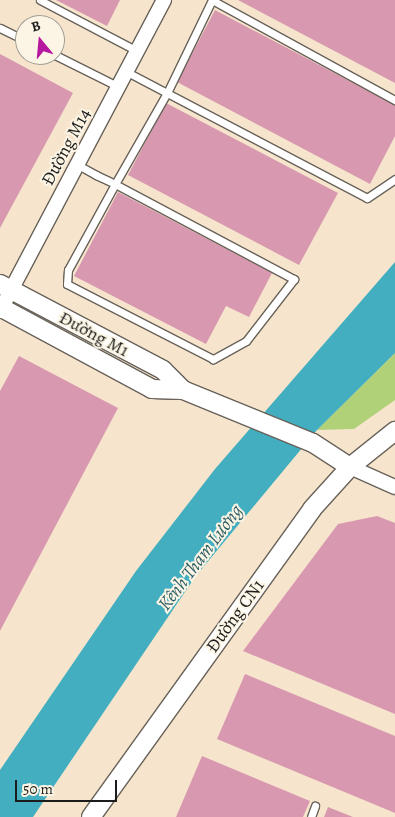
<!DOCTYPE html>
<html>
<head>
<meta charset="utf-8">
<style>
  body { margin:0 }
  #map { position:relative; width:395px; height:817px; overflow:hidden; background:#f6e5cc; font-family:Alegreya,serif }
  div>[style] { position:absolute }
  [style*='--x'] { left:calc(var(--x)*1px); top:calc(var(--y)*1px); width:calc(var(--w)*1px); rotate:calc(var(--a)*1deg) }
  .green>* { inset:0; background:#b1d179 }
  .water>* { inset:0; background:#42aec0 }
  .building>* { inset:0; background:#d899b0 }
  .roads { filter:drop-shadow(1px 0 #68625a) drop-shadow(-1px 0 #68625a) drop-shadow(0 1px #68625a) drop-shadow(0 -1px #68625a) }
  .service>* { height:7px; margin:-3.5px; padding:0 3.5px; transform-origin:3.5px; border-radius:3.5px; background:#fff }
  .minor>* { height:14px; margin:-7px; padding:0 7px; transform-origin:7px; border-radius:7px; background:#fff }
  .tertiary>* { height:18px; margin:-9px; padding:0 9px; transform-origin:9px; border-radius:9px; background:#fff }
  span { translate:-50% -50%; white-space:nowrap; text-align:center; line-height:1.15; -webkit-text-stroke:4px #fcf5e5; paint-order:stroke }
  .street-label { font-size:18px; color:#1c1c1c }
  .water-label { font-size:19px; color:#2d5e66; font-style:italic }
  .north { position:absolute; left:15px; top:15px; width:50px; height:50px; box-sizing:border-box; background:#fcf5e5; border:1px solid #a29e95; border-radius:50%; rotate:343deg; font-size:14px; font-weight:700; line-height:20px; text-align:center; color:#1c1c1c }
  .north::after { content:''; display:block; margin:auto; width:18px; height:22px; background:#b5179e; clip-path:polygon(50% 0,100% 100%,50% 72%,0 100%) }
  .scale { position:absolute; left:15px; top:780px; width:102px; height:22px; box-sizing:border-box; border:2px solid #1c1c1c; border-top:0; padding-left:6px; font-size:15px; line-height:18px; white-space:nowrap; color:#1c1c1c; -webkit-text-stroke:4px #fcf5e5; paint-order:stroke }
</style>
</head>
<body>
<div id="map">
  <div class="green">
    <i style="clip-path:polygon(395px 353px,395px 400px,354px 429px,317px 430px)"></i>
  </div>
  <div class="water">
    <i style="clip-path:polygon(395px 262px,395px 353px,317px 430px,195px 577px,33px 817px,0 817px,0 770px,136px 571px,215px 469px)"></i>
  </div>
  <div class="building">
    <i style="clip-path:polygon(56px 0,120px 0,107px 26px)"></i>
    <i style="clip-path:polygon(238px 0,395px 0,395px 83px)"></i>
    <i style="clip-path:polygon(215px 10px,395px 105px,395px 136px,370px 184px,177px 82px)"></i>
    <i style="clip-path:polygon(0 54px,73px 93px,0 228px)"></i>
    <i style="clip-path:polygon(166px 103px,338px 193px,299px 265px,128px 175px)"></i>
    <i style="clip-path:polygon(118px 192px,272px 273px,249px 317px,226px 306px,206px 344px,74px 276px)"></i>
    <i style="clip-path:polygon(19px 356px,118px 408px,0 631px,0 391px)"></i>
    <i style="clip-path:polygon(377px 516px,395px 523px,395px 714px,243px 651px,338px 524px)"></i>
    <i style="clip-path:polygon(245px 674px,395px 736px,395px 813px,217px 739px)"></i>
    <i style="clip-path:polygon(202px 756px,310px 801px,303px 817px,176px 817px)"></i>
    <i style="clip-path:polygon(328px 807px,353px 817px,324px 817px)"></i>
  </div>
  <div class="roads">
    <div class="service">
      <i style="--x:40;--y:0;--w:110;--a:27.7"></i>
      <i style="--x:212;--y:0;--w:209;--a:28.7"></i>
      <i style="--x:0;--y:28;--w:28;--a:26"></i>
      <i style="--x:55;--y:55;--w:72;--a:26.6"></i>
      <i style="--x:127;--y:72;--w:271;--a:27.7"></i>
      <i style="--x:367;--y:198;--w:34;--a:-34"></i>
      <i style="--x:78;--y:165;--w:21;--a:29"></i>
      <i style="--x:96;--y:175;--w:21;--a:25"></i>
      <i style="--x:115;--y:184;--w:203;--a:28"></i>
      <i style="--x:294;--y:279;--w:78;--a:127.7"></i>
      <i style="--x:246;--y:341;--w:38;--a:151"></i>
      <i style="--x:213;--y:359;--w:164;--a:-152.8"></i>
      <i style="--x:67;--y:284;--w:14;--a:-86"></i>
      <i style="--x:68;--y:270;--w:98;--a:-61.3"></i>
      <i style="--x:115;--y:184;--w:105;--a:-60.3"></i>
      <i style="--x:167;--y:93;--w:103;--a:-64.2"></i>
      <i style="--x:311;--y:817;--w:12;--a:-70"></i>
    </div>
    <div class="minor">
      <i style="--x:0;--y:311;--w:352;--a:-62.2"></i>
      <i style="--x:350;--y:467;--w:49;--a:24"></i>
    </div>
    <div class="tertiary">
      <i style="--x:0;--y:284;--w:184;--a:27.8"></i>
      <i style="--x:163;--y:370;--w:28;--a:45"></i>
      <i style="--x:0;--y:307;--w:173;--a:28.3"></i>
      <i style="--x:152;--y:389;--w:31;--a:2"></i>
      <i style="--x:183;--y:390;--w:140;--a:22.2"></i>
      <i style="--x:313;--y:443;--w:44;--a:33"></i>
      <i style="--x:91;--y:817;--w:379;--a:-54.3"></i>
      <i style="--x:312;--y:509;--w:57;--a:-47.9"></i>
      <i style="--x:350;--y:467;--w:58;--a:-38.7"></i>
    </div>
  </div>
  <div class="street-label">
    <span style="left:66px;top:147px;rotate:-62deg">Đường M14</span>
    <span style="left:94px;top:334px;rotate:28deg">Đường M1</span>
    <span style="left:235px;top:616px;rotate:-54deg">Đường CN1</span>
  </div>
  <div class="water-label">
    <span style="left:201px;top:558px;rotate:-53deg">Kênh Tham Lương</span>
  </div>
  <div class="north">B</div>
  <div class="scale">50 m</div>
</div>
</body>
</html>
